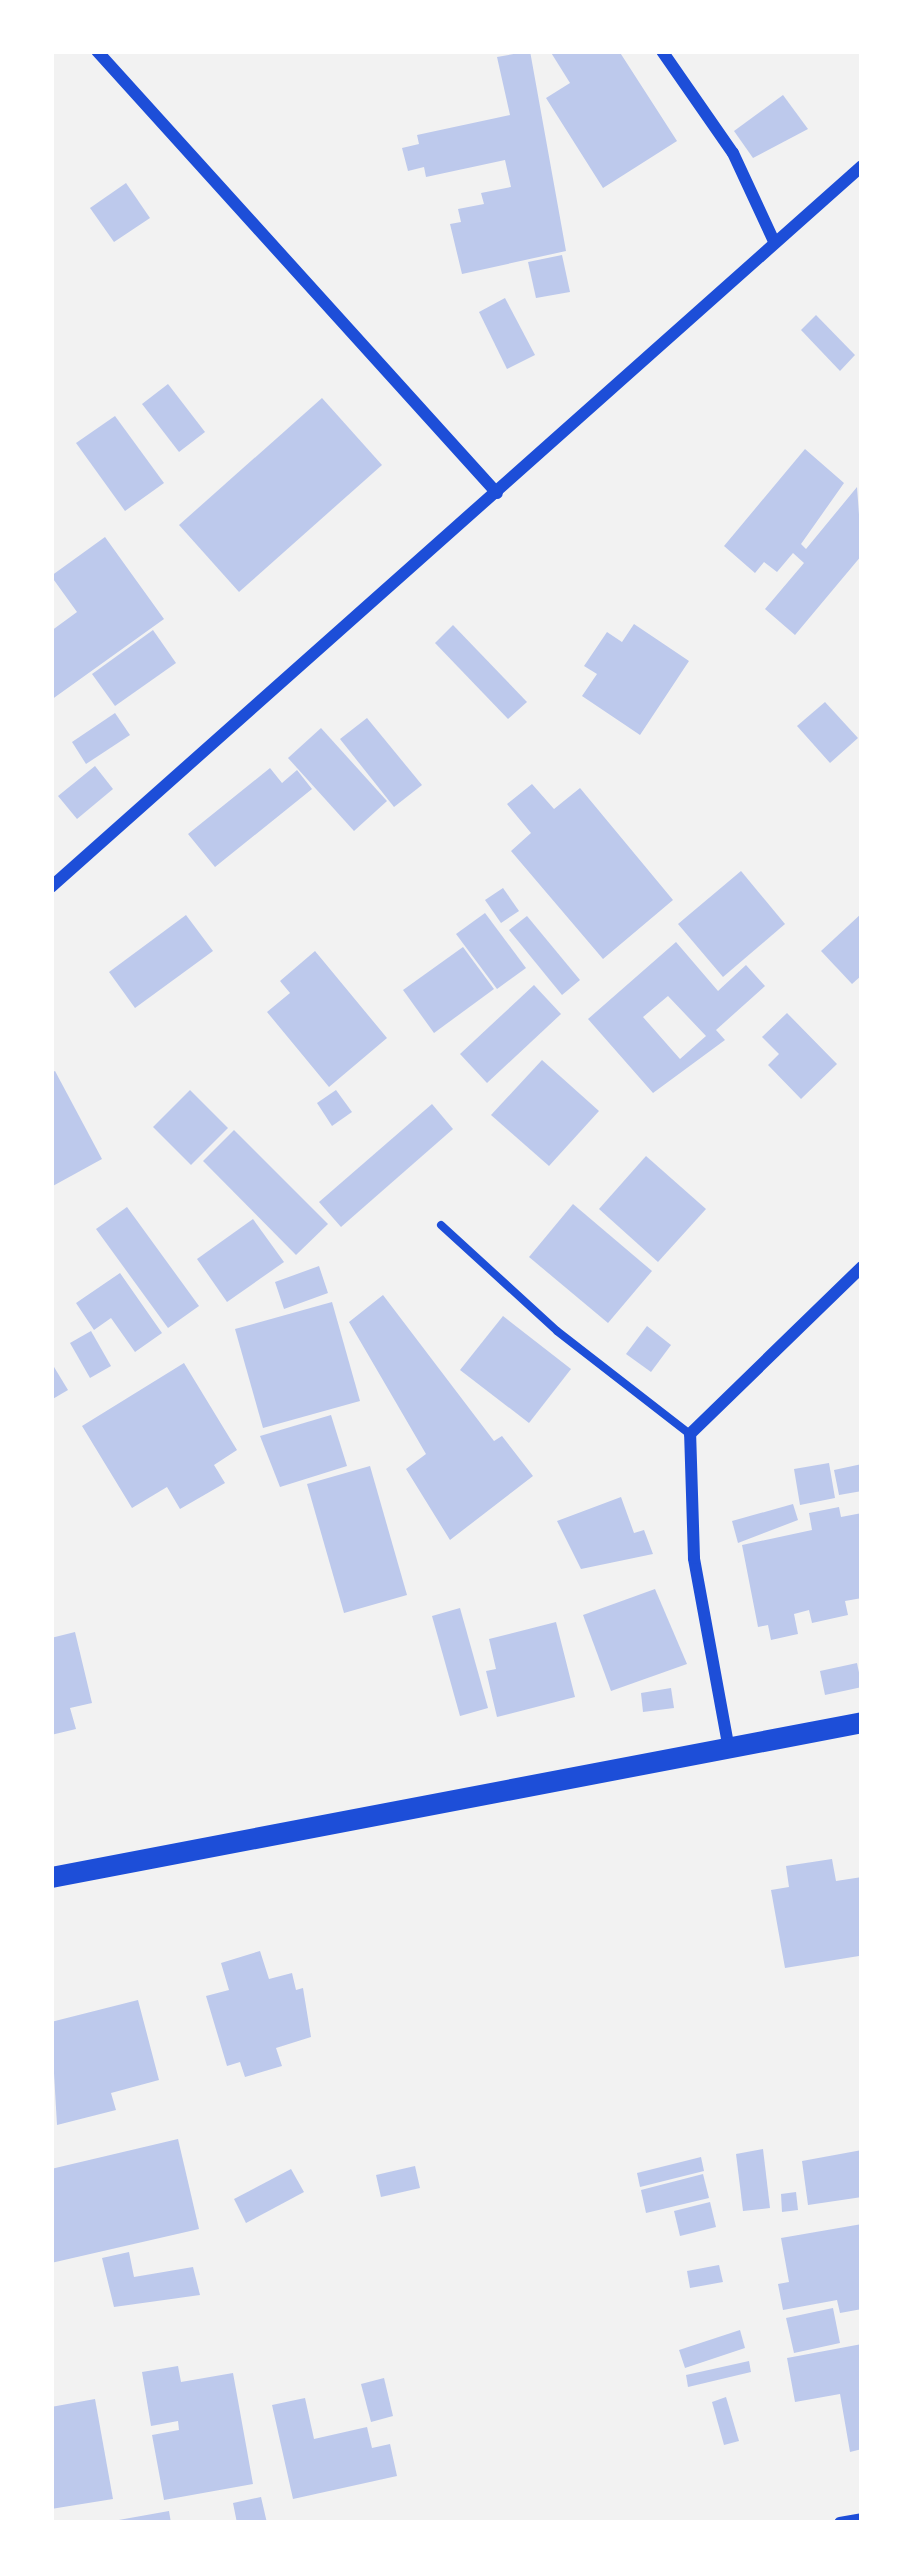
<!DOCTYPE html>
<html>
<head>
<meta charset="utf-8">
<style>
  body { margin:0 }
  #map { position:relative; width:913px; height:2574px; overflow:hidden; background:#f2f2f2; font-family:"PT Sans Narrow",sans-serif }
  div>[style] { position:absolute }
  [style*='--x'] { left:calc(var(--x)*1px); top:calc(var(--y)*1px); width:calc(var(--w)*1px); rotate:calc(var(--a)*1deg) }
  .building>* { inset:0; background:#bdc9ec }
  .service>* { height:8px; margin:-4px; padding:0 4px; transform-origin:4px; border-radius:4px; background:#1d4ed8 }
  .minor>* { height:12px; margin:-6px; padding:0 6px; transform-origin:6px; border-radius:6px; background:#1d4ed8 }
  .tertiary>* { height:21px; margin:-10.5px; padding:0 10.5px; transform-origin:10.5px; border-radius:10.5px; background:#1d4ed8 }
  span { translate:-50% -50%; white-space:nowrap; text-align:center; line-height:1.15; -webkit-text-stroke:9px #fff; paint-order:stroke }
  .frame { position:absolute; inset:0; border:54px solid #fff; pointer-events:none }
</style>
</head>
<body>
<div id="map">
  <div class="building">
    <i style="clip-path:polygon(530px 51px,566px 251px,462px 274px,450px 224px,461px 222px,458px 209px,484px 204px,481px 193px,511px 187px,505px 160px,426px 177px,424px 167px,408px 171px,402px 148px,419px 144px,417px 135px,510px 115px,497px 57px)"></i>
    <i style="clip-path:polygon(550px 51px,619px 51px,677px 141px,603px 188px,546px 98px,570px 83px)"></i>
    <i style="clip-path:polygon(783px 95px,808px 129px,753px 158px,734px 131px)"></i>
    <i style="clip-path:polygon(126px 183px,150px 218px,114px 242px,90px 208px)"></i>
    <i style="clip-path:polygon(562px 255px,570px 292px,536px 298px,528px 262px)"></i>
    <i style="clip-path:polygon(505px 298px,535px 355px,507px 369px,479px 312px)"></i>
    <i style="clip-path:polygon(816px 315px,855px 355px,840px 371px,801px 330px)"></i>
    <i style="clip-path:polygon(168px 384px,205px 432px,179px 452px,142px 404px)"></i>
    <i style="clip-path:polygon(322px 398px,382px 465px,239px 592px,179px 525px)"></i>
    <i style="clip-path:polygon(115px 416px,164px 483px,125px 511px,76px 443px)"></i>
    <i style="clip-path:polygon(805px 449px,844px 483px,801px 544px,806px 549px,857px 487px,862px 555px,795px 635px,765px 609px,804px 563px,793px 553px,777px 572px,764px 562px,755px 573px,724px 546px)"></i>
    <i style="clip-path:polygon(105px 537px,164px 619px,51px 700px,51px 631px,77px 612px,51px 576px)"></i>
    <i style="clip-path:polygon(634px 624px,689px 661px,640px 735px,582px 696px,597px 674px,584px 666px,607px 632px,622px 642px)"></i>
    <i style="clip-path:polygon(453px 625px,527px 702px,508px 719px,435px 643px)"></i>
    <i style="clip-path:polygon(153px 630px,176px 663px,115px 706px,92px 674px)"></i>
    <i style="clip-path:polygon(825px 702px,858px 738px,830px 763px,797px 726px)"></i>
    <i style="clip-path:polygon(115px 713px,130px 735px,86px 764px,72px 742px)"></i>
    <i style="clip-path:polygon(367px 718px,422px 785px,394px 807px,340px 739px)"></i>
    <i style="clip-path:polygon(321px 728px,387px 801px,354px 831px,288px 758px)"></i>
    <i style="clip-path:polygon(95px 766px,113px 789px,77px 819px,58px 796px)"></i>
    <i style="clip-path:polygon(270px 768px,282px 783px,297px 770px,312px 789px,215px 867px,188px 834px)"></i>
    <i style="clip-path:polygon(532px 784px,554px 809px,580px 788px,673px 900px,603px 959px,511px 851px,531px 833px,507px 804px)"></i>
    <i style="clip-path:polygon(741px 871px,785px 924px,723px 977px,678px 924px)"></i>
    <i style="clip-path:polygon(503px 888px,519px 911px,501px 923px,485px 900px)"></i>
    <i style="clip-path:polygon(485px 913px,526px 968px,497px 989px,456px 934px)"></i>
    <i style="clip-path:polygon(862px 913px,862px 975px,852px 984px,821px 951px)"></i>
    <i style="clip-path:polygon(186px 915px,213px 951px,135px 1008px,109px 972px)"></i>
    <i style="clip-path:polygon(527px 916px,580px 980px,562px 995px,509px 930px)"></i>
    <i style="clip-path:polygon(evenodd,676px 942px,718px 991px,746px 965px,765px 986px,716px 1030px,725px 1040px,653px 1093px,588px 1019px,676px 942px,668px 996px,706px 1036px,680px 1059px,643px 1017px,668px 996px)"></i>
    <i style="clip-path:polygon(463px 947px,494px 989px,434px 1033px,403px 990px)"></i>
    <i style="clip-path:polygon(315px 951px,387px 1038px,329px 1087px,267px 1012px,290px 993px,280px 981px)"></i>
    <i style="clip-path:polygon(534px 985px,561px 1014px,487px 1083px,460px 1054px)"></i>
    <i style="clip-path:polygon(787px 1013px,837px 1064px,801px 1099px,768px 1065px,779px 1054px,762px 1037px)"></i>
    <i style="clip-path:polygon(542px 1060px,599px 1111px,549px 1166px,491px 1115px)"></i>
    <i style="clip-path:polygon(55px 1071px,102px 1159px,51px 1187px,51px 1073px)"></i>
    <i style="clip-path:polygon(190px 1090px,228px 1128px,191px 1165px,153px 1127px)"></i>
    <i style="clip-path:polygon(336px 1090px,352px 1112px,332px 1126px,317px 1103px)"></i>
    <i style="clip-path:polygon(432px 1104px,453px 1129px,341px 1227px,319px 1202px)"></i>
    <i style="clip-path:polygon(234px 1130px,328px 1224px,296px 1255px,203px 1161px)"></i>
    <i style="clip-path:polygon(646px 1156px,706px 1209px,658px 1262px,599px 1209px)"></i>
    <i style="clip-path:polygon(573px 1204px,652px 1271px,608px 1323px,529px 1257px)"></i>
    <i style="clip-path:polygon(127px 1207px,199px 1306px,168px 1328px,96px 1229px)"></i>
    <i style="clip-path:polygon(253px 1219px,284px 1262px,227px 1302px,197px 1259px)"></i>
    <i style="clip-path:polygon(319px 1266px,328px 1293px,284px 1309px,275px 1282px)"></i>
    <i style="clip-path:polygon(120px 1273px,162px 1333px,135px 1352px,111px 1318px,94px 1330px,76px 1303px)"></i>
    <i style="clip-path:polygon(383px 1295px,494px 1441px,502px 1436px,533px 1476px,450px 1540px,406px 1469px,426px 1454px,349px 1322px)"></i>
    <i style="clip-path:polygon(332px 1302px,360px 1401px,263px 1428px,235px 1329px)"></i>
    <i style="clip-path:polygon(503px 1316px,571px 1369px,529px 1423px,460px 1370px)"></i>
    <i style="clip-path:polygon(647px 1326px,671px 1345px,651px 1372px,626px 1354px)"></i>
    <i style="clip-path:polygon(91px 1331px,111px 1366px,90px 1378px,70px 1343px)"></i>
    <i style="clip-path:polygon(51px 1362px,68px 1390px,51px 1400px)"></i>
    <i style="clip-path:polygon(184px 1363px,237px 1450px,214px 1465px,225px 1483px,180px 1509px,167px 1487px,132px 1508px,82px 1426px)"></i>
    <i style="clip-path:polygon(331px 1415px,347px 1466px,280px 1487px,260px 1436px)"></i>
    <i style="clip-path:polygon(829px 1463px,835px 1498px,800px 1505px,794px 1469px)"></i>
    <i style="clip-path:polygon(862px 1464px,862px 1491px,839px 1495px,834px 1470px)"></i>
    <i style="clip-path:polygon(370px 1466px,407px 1595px,344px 1613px,307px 1484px)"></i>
    <i style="clip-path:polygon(621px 1497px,634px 1533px,644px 1530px,653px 1554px,581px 1569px,557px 1521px)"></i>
    <i style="clip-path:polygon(793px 1504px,798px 1520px,738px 1543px,732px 1521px)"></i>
    <i style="clip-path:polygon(839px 1507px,841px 1517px,862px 1513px,862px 1598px,845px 1601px,848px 1615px,812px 1623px,809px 1610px,794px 1614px,798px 1634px,771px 1640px,768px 1625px,758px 1627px,742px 1545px,812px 1530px,809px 1513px)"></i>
    <i style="clip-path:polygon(655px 1589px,687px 1664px,611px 1691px,583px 1615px)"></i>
    <i style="clip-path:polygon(460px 1608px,488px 1708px,460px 1716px,432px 1616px)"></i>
    <i style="clip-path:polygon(556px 1622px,575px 1697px,497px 1717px,486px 1671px,496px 1669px,489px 1639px)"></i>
    <i style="clip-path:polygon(75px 1632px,92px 1703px,70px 1708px,76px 1729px,51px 1735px,51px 1638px)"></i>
    <i style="clip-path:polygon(857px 1663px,862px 1687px,825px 1695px,820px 1671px)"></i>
    <i style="clip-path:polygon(671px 1688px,674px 1708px,643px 1712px,641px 1693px)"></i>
    <i style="clip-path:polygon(832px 1859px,836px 1881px,862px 1877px,859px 1956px,785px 1968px,771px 1890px,789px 1887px,786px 1866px)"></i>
    <i style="clip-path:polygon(260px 1951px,269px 1979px,292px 1973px,296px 1990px,303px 1988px,311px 2037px,276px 2048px,282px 2066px,245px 2077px,240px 2062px,227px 2066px,206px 1996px,229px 1990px,221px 1963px)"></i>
    <i style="clip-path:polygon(138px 2000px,159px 2080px,111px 2093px,116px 2110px,57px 2125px,51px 2022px)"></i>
    <i style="clip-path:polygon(178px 2139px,199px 2229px,51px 2263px,51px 2169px)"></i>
    <i style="clip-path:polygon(763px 2149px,770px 2208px,743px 2211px,736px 2154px)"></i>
    <i style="clip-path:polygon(862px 2150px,862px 2197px,808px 2205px,802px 2161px)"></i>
    <i style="clip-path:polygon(701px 2157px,704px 2171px,640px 2187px,637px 2173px)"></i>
    <i style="clip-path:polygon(415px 2166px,420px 2188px,381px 2197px,376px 2175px)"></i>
    <i style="clip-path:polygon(291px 2169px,304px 2192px,246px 2223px,234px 2199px)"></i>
    <i style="clip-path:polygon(703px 2174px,709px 2198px,646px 2213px,641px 2190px)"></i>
    <i style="clip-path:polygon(796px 2192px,798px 2210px,782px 2212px,781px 2194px)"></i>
    <i style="clip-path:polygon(710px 2202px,716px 2227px,680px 2236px,674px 2211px)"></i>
    <i style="clip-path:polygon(862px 2224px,862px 2309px,840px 2313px,837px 2300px,783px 2310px,778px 2284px,789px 2282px,781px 2238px)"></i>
    <i style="clip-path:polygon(129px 2252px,134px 2277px,193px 2267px,200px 2295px,114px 2307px,102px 2258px)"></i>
    <i style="clip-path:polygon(719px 2265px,723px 2282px,690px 2288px,687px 2271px)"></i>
    <i style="clip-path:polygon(833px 2308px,840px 2343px,794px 2353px,786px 2318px)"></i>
    <i style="clip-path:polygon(740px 2330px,745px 2348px,685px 2368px,679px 2350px)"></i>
    <i style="clip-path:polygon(862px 2344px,862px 2449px,850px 2452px,840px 2394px,795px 2402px,787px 2358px)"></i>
    <i style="clip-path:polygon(749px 2361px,751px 2372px,688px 2387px,686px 2375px)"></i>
    <i style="clip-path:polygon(178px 2366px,181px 2382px,233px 2373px,253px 2484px,164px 2500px,152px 2435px,179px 2430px,178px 2421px,151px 2426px,142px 2372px)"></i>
    <i style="clip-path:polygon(384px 2378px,393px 2416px,371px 2422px,361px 2384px)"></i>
    <i style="clip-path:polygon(726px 2397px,739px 2441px,724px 2445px,712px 2402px)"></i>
    <i style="clip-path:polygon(305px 2398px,314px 2439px,367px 2427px,372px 2448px,390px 2444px,397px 2476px,293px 2499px,272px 2405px)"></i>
    <i style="clip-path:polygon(95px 2399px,113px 2499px,51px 2509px,51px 2407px)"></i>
    <i style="clip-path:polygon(261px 2497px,267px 2523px,237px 2523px,233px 2503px)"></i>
    <i style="clip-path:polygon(169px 2511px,171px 2523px,113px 2523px,113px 2521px)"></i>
  </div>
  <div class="service">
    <i style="--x:441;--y:1225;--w:157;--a:42.4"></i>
    <i style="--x:557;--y:1331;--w:168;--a:37.8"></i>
  </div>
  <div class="minor">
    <i style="--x:97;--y:51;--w:596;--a:47.86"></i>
    <i style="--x:662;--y:51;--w:124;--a:55.2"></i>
    <i style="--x:733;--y:153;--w:95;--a:65.1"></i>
    <i style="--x:51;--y:887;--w:1085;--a:-41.64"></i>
    <i style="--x:728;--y:1744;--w:189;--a:-100.4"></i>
    <i style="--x:694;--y:1558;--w:124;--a:-91.8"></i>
    <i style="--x:690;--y:1434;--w:240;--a:-44.2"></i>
    <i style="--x:840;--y:2523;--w:22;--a:-10"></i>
  </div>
  <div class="tertiary">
    <i style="--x:51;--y:1877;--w:826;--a:-10.82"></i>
  </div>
  <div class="frame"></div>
</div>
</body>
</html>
